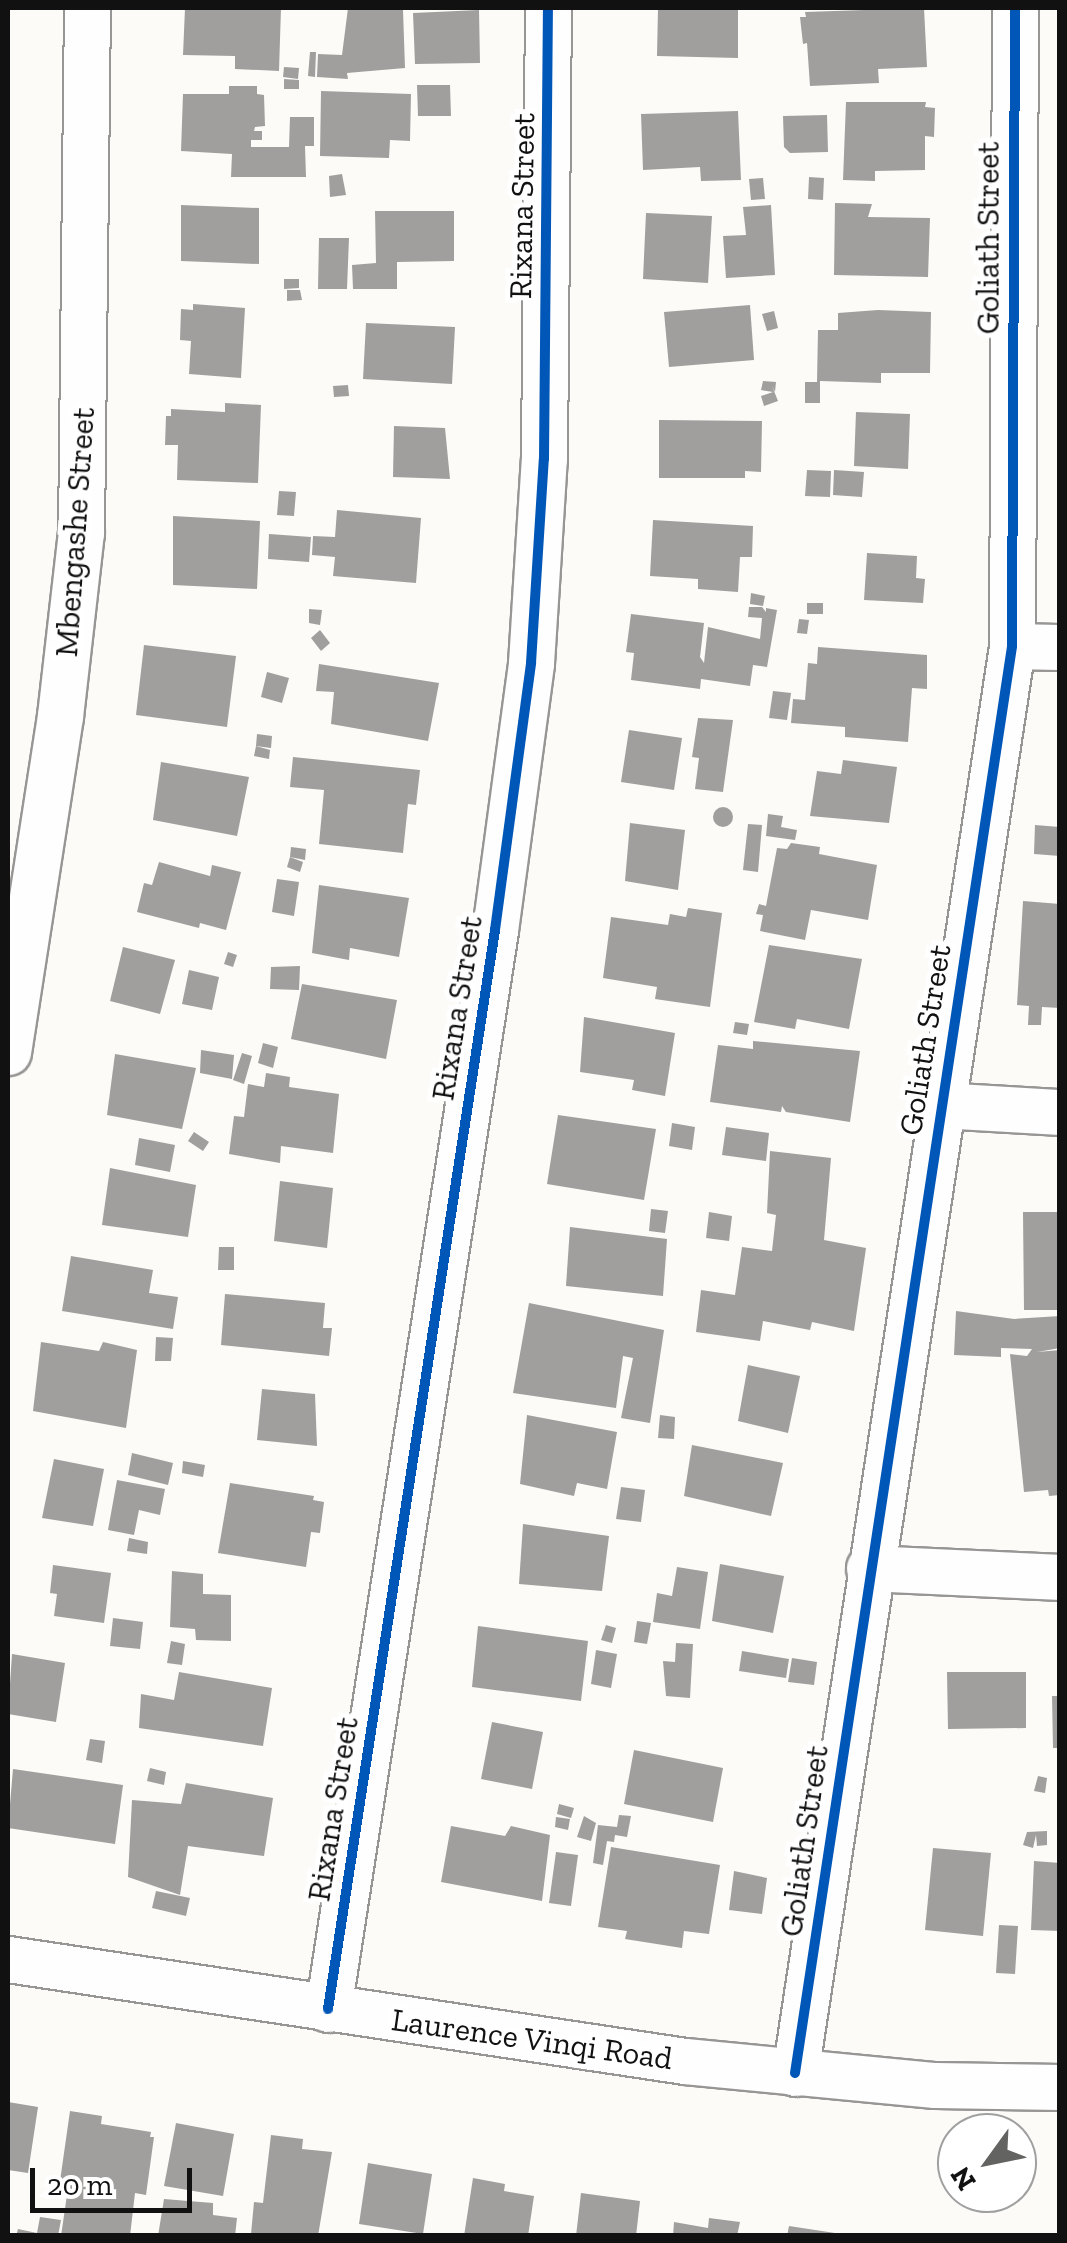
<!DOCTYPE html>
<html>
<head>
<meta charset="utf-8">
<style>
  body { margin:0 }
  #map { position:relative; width:1067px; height:2243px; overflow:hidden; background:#fcfbf8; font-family:"Zilla Slab",serif }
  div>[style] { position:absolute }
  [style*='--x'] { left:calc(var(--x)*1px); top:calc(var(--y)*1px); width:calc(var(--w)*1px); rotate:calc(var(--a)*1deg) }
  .building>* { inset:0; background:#a09f9d }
  .round { border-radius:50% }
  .roads { filter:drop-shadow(2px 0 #979695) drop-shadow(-2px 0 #979695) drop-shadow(0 2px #979695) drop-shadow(0 -2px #979695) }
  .minor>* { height:45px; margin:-22.5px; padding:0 22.5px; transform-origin:22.5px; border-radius:22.5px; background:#fffefe }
  .cycleway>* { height:10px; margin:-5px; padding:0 5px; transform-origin:5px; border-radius:5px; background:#0057b8 }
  span { translate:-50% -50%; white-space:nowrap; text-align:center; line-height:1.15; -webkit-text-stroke:10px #fff; paint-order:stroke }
  .street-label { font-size:32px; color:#111 }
  .frame { position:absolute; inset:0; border:10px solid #111; pointer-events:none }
  .north { position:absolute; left:937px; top:2113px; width:100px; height:100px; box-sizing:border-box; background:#fff; border:2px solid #a0a0a0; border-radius:50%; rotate:237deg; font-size:28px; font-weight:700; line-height:40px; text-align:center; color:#111 }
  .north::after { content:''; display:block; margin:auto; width:35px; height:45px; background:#636362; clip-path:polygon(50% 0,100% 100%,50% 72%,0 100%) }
  .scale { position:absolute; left:30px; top:2168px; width:162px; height:45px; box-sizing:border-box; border:5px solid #111; border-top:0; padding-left:12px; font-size:30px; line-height:35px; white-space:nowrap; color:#111; -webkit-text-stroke:8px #fff; paint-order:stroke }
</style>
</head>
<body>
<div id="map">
  <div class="building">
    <i style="clip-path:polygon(185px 8px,281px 8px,279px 71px,235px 69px,235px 56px,183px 55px)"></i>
    <i style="clip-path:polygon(348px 8px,403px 10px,405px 68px,347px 73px,348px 79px,317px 77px,318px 54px,342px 55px)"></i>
    <i style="clip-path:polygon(658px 8px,738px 8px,738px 58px,657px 56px)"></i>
    <i style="clip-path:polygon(924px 8px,927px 67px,878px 69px,879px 83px,810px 86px,807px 43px,803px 44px,800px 17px,806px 17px,805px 12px)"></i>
    <i style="clip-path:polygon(479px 10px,480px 63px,415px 64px,413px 13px)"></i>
    <i style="clip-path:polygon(310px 52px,316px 52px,315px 77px,308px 76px)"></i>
    <i style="clip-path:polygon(284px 67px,299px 68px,298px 79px,283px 77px)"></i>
    <i style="clip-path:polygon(284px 79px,299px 80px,299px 89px,284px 89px)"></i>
    <i style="clip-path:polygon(417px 85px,450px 85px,451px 116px,418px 116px)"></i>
    <i style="clip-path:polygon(229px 86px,257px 86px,257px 94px,264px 95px,265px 126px,255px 127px,254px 131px,262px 131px,262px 140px,251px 140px,251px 147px,289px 147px,290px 117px,314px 117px,314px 146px,305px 146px,306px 177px,231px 177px,232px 154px,181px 151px,183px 94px,229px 94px)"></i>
    <i style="clip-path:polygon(321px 91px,411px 94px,410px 141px,390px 140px,389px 158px,320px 156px)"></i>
    <i style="clip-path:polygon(846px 102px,926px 102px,925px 107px,935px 108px,934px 137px,925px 136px,925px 170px,875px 171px,875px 181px,843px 180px)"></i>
    <i style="clip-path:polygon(738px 111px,741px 180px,701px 181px,700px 167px,643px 170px,641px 114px)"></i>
    <i style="clip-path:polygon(827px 115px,828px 152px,790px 153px,784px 147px,783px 116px)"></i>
    <i style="clip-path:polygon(342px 174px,346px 195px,330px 197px,329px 176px)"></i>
    <i style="clip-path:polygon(809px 177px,824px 178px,823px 200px,808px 199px)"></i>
    <i style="clip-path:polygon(763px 178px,765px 199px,751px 200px,749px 179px)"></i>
    <i style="clip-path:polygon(835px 203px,872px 204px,868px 217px,930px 218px,928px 277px,834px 275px)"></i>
    <i style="clip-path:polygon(181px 205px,259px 208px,259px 264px,181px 261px)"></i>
    <i style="clip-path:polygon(771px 205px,775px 275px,726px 278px,723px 236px,746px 235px,743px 207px)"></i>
    <i style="clip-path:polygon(375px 211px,454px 211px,454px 261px,397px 262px,397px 289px,353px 289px,352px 265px,376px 263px)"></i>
    <i style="clip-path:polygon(646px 213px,712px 216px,708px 283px,643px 279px)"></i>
    <i style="clip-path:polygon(319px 238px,349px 238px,347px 289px,318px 289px)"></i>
    <i style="clip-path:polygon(284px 279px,299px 279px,299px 288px,284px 289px)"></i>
    <i style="clip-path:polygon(287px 290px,300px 290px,302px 300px,287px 301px)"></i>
    <i style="clip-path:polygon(193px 304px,245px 308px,241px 378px,189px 374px,191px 341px,180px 340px,181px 309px,193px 310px)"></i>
    <i style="clip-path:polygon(750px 305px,754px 360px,669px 367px,664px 312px)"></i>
    <i style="clip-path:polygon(878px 310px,931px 312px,930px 373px,881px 373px,881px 383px,820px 381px,820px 403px,805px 403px,805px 382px,817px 382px,818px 330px,838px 330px,838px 313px)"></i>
    <i style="clip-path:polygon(774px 311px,778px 328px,767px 331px,762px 314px)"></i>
    <i style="clip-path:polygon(366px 323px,455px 327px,452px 384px,363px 379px)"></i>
    <i style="clip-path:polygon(763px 381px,776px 382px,775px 392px,772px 386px,778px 401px,764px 406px,761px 396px,773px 392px,761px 390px)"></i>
    <i style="clip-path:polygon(348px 385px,349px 396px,334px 397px,333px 386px)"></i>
    <i style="clip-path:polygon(225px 403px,261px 405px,258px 483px,177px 480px,178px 445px,165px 445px,166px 416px,171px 416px,171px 409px,225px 412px)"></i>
    <i style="clip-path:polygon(856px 412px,910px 414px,908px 469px,854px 466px)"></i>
    <i style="clip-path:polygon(659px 420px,762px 421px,761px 472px,745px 471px,745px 478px,659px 478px)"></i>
    <i style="clip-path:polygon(394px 426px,445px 428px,450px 479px,393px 477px)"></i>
    <i style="clip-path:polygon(807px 470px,831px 471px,830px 497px,805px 496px)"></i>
    <i style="clip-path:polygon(834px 470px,864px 472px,862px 497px,833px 495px)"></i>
    <i style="clip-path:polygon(279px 491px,296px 492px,294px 516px,277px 515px)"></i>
    <i style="clip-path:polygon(337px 510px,421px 518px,416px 583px,333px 576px,335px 557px,312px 555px,313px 536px,335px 537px)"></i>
    <i style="clip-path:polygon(173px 516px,260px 521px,257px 589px,173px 585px)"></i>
    <i style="clip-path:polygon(653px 520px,753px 526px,752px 557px,740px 557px,738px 592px,698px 589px,698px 579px,650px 576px)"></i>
    <i style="clip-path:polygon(269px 534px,311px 537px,309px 562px,268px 559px)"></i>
    <i style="clip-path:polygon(867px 553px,917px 556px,916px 578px,925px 579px,923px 603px,864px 600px)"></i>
    <i style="clip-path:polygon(751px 593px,765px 596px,763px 606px,750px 604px)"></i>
    <i style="clip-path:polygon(807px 603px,823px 603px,823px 614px,807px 614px)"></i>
    <i style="clip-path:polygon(749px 607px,762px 607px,766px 612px,766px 608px,777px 610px,767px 667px,753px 665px,750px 686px,701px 679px,700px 689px,631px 680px,634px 653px,626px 652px,631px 614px,704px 623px,700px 657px,704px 663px,708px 627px,760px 639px,762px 618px,748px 617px)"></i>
    <i style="clip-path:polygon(309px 609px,322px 610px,320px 625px,309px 623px)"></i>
    <i style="clip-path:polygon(799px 619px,809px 620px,807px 634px,797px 633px)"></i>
    <i style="clip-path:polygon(320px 630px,330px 643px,321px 651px,311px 638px)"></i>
    <i style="clip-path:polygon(144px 645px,236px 656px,227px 727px,136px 715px)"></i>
    <i style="clip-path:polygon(818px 647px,927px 655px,927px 689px,912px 688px,908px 742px,845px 737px,845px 727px,791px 723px,793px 699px,805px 700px,808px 663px,817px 664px)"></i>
    <i style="clip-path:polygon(319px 664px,439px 683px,428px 741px,331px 724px,334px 692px,316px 691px)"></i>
    <i style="clip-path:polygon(267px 672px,289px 678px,282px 703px,261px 697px)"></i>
    <i style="clip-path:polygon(773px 691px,791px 693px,787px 720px,769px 718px)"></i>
    <i style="clip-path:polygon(698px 718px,733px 720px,723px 792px,695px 789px,699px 758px,692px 757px)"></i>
    <i style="clip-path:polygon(629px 730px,682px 738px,674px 790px,621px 782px)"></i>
    <i style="clip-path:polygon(257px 734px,272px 736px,271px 748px,256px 746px)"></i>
    <i style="clip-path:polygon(256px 746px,270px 750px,269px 759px,254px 756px)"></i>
    <i style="clip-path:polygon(293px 757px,420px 770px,416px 805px,408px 804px,403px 853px,319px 844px,324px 790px,290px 787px)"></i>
    <i style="clip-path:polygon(843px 760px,897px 767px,889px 823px,810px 816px,817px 771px,841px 774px)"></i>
    <i style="clip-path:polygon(161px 762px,249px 777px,237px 836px,153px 820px)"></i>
    <i class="round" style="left:713px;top:807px;width:20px;height:20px"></i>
    <i style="clip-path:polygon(768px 814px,783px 816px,781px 827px,797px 830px,795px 840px,766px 836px)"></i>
    <i style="clip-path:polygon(630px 823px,685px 830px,678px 890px,625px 881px)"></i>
    <i style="clip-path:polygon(748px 824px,762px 825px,758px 872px,743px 870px)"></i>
    <i style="clip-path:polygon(1035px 825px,1060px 827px,1060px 856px,1034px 854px)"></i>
    <i style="clip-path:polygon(791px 843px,820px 847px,819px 854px,877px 865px,868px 920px,811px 910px,805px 940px,760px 931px,763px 915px,756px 914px,759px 904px,766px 906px,777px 848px,787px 849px)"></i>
    <i style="clip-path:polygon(291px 847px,306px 849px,305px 860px,290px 857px)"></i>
    <i style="clip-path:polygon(290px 857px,303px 862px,300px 872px,287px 867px)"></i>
    <i style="clip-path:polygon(159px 862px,210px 876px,212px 865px,241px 872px,226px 930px,200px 923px,199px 928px,137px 912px,144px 883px,152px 885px)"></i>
    <i style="clip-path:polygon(277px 879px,299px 882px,294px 916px,272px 912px)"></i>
    <i style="clip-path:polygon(319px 885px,409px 898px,399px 957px,350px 948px,349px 960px,312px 953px)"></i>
    <i style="clip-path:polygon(1023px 901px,1060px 904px,1060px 1008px,1042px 1007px,1041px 1025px,1028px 1025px,1029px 1006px,1017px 1005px)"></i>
    <i style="clip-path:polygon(688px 908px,722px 913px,710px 1007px,655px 999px,657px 987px,603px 978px,611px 917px,668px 925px,670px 914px,686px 917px)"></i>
    <i style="clip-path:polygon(769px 945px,862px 959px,849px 1029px,797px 1019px,795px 1029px,754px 1022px)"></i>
    <i style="clip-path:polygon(123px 947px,175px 960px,160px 1014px,110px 1001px)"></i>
    <i style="clip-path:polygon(228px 952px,237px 955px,233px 967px,224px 964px)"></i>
    <i style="clip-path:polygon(300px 966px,299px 990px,270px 989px,271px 967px)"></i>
    <i style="clip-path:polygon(189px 970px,219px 977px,212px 1010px,182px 1004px)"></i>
    <i style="clip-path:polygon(302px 984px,397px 1000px,386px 1059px,291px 1039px)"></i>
    <i style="clip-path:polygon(584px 1017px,675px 1033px,665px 1096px,632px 1090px,634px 1080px,580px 1072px)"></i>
    <i style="clip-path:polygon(735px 1022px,749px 1024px,747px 1035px,733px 1033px)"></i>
    <i style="clip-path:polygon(753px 1041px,860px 1051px,850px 1122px,786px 1112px,782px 1106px,781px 1112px,710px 1102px,718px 1045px,753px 1049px)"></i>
    <i style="clip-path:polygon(263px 1043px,278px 1047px,273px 1068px,258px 1063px)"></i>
    <i style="clip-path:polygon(201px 1050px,234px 1055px,232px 1079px,200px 1073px)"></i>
    <i style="clip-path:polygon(242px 1053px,252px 1056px,244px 1084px,233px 1080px)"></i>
    <i style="clip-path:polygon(115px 1054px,196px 1068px,182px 1129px,107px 1115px)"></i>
    <i style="clip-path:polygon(266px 1073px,290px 1077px,289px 1087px,339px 1094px,333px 1153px,281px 1146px,280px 1163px,229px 1154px,234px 1116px,244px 1117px,248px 1084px,264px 1087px)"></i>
    <i style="clip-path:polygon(558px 1115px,656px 1129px,644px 1200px,547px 1184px)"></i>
    <i style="clip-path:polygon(672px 1123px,695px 1127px,692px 1150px,669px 1146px)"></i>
    <i style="clip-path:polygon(726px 1127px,769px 1133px,766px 1161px,722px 1155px)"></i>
    <i style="clip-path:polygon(194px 1132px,209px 1142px,203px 1151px,188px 1141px)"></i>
    <i style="clip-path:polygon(139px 1138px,175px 1145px,170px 1172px,135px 1165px)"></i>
    <i style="clip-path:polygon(770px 1151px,831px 1158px,824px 1240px,866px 1248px,854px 1331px,812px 1322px,810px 1330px,763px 1321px,760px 1341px,696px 1332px,701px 1290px,735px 1295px,742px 1247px,772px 1251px,776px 1215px,767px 1213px)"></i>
    <i style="clip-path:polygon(110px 1168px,196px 1185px,188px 1237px,102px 1225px)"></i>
    <i style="clip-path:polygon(280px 1181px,333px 1188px,327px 1248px,274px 1241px)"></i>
    <i style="clip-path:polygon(651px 1209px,668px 1211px,665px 1233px,649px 1231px)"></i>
    <i style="clip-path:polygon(709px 1212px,732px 1216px,729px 1241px,706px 1238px)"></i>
    <i style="clip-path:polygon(1023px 1212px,1060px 1212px,1060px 1310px,1024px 1310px)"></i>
    <i style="clip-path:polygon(570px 1227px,667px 1239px,663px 1296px,566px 1286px)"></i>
    <i style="clip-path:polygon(219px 1247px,234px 1247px,234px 1270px,218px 1270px)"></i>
    <i style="clip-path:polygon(71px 1256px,153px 1270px,149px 1293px,178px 1297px,173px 1329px,62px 1311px)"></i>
    <i style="clip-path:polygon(225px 1294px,325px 1303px,323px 1328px,332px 1328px,329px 1356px,221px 1345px)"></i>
    <i style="clip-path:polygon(529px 1303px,664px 1330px,650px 1423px,621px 1418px,633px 1358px,623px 1356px,616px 1408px,513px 1393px)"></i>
    <i style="clip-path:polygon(956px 1311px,1014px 1319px,1060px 1316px,1060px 1348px,1037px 1352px,1060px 1350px,1060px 1495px,1049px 1496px,1048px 1490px,1024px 1492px,1010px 1354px,1027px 1356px,1032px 1349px,1001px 1348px,1001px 1357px,954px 1355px)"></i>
    <i style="clip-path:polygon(156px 1337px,173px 1338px,171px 1361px,155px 1361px)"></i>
    <i style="clip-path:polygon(41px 1342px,99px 1351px,103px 1342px,137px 1350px,126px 1428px,33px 1411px)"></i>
    <i style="clip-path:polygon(748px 1365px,800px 1376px,788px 1433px,738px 1421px)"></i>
    <i style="clip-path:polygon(262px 1389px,315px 1394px,317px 1446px,257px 1440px)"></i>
    <i style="clip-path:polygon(527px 1415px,617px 1432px,607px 1489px,577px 1483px,574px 1496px,520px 1484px)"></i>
    <i style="clip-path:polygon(660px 1415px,675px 1417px,674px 1439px,658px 1438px)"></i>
    <i style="clip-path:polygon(692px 1445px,783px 1463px,771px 1516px,684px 1496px)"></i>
    <i style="clip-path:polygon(132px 1453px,173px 1463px,168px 1485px,128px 1475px)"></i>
    <i style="clip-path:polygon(54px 1459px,104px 1469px,93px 1526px,42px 1518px)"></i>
    <i style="clip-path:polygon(183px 1461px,205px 1465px,203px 1477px,182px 1473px)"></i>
    <i style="clip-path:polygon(117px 1480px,165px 1489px,160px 1515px,139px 1510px,134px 1535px,108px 1530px)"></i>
    <i style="clip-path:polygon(230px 1483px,314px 1496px,313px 1500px,324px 1502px,320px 1533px,311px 1532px,306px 1567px,218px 1553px)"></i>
    <i style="clip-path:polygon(621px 1487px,645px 1490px,641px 1522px,616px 1519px)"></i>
    <i style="clip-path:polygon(523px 1524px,609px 1536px,602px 1591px,519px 1584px)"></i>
    <i style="clip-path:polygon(129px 1538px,148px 1542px,147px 1554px,127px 1551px)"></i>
    <i style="clip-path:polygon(720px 1564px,784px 1576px,773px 1633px,712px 1621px)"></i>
    <i style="clip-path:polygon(53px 1565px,111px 1573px,104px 1623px,54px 1616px,57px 1594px,50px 1593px)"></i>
    <i style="clip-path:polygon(677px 1567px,708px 1572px,700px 1629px,653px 1622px,657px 1593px,672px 1596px)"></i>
    <i style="clip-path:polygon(172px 1571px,203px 1574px,203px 1594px,231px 1595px,231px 1641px,196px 1640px,195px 1629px,170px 1627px)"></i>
    <i style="clip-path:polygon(113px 1618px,143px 1622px,140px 1649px,110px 1646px)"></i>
    <i style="clip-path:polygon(637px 1621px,651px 1623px,647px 1644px,634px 1642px)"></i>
    <i style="clip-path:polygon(606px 1625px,616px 1628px,612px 1643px,601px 1640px)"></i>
    <i style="clip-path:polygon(478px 1626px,588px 1641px,581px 1701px,472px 1687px)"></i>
    <i style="clip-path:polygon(171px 1641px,185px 1644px,182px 1665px,167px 1663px)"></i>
    <i style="clip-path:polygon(676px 1643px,693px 1644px,690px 1698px,666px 1696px,663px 1661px,675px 1662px)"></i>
    <i style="clip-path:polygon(596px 1650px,617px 1654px,611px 1688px,591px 1684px)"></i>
    <i style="clip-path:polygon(742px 1651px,789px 1659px,786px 1678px,739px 1671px)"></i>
    <i style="clip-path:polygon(12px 1654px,65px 1663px,56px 1722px,8px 1714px)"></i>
    <i style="clip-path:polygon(792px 1658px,817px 1662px,814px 1685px,788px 1682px)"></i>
    <i style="clip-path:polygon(179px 1672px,272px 1688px,263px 1746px,139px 1728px,141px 1694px,174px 1700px)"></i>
    <i style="clip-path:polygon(947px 1672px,1026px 1672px,1026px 1728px,948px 1729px)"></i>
    <i style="clip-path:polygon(1052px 1696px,1060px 1696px,1060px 1748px,1053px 1748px)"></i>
    <i style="clip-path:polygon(492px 1722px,543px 1732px,532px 1789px,481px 1779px)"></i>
    <i style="clip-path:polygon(90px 1739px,105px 1741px,102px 1763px,86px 1760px)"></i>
    <i style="clip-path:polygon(634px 1750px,723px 1768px,713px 1822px,624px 1804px)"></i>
    <i style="clip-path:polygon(150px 1768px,166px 1772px,164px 1785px,147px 1781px)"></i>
    <i style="clip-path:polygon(13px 1769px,123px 1785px,115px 1844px,8px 1828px)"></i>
    <i style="clip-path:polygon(1038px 1776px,1047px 1778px,1045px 1793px,1034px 1791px)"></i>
    <i style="clip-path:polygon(186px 1783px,273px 1798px,264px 1856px,188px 1846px,180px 1895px,128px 1877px,132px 1800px,181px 1804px)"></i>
    <i style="clip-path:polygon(559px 1804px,574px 1808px,571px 1818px,557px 1814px)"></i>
    <i style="clip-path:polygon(619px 1815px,631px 1816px,627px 1837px,615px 1835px,614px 1842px,607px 1841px,603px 1865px,593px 1863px,598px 1825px,617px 1827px)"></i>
    <i style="clip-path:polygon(584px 1816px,596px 1823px,591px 1841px,577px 1837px)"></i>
    <i style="clip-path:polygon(556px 1817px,570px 1819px,568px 1830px,555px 1827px)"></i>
    <i style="clip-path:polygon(451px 1826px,505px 1836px,511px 1826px,550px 1835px,542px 1901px,441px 1882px)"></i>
    <i style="clip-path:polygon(1047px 1831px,1047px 1845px,1037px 1846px,1036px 1835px,1033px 1848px,1023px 1845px,1027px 1832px)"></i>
    <i style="clip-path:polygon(611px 1847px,720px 1865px,709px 1934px,684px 1931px,682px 1948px,625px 1939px,627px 1931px,598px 1927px)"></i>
    <i style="clip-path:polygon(933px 1848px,991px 1853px,983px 1936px,925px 1930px)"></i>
    <i style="clip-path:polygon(556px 1852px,578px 1855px,571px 1906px,549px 1903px)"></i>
    <i style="clip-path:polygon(1034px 1861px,1060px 1863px,1060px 1931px,1031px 1930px)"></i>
    <i style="clip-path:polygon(734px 1871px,767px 1878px,762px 1914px,729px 1910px)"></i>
    <i style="clip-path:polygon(156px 1891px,190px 1898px,186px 1916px,152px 1908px)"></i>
    <i style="clip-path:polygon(999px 1925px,1018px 1926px,1015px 1974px,996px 1973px)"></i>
    <i style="clip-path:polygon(8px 2102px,38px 2107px,28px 2173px,8px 2170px)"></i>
    <i style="clip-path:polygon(70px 2111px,102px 2116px,101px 2124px,151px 2132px,150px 2137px,154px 2137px,146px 2195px,135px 2193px,130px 2236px,61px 2236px,69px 2181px,60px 2181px)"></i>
    <i style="clip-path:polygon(176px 2123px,234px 2134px,223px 2196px,164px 2186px)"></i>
    <i style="clip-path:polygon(271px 2135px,303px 2139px,302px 2149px,332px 2152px,318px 2236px,251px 2234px,254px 2202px,263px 2203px)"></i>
    <i style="clip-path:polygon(368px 2163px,432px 2174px,423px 2234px,359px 2224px)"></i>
    <i style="clip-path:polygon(473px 2178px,505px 2184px,504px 2191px,534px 2196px,528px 2236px,464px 2236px)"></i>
    <i style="clip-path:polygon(581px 2193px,640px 2201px,636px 2236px,576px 2236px)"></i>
    <i style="clip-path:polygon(164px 2199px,213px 2203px,213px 2215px,237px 2218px,235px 2236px,158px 2236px)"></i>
    <i style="clip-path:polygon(40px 2217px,61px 2220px,58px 2236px,16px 2236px,18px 2229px,37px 2233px)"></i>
    <i style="clip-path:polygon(709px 2218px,740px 2222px,737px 2236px,673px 2236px,674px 2222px,708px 2228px)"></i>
    <i style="clip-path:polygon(789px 2226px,835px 2233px,835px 2236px,787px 2236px)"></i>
  </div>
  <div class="roads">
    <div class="minor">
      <i style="--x:1012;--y:646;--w:48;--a:1.2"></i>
      <i style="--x:8;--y:1052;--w:340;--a:-81.2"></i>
      <i style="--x:60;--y:716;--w:184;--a:-83.5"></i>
      <i style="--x:81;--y:533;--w:525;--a:-89.35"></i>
      <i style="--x:941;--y:1105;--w:119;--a:3.4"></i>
      <i style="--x:869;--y:1568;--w:191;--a:2.7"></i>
      <i style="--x:8;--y:1959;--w:685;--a:8.57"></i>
      <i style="--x:685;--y:2061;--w:251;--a:5.5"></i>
      <i style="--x:935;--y:2085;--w:125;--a:0.9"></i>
      <i style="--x:328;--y:2009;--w:1092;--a:-81.2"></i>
      <i style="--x:495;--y:930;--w:269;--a:-82.3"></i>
      <i style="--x:531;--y:663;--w:204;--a:-86.4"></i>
      <i style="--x:544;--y:459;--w:451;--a:-89.5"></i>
      <i style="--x:795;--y:2073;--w:1443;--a:-81.35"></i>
      <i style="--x:1012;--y:646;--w:638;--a:-89.73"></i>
    </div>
  </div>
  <div class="cycleway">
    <i style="--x:328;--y:2009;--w:1092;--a:-81.2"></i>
    <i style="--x:495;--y:930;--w:269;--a:-82.3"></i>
    <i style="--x:531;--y:663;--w:204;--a:-86.4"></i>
    <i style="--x:544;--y:459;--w:451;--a:-89.5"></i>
    <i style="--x:795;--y:2073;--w:1443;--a:-81.35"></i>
    <i style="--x:1012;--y:646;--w:638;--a:-89.73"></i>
  </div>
  <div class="street-label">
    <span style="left:522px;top:206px;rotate:-89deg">Rixana Street</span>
    <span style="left:988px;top:238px;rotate:-90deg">Goliath Street</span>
    <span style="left:75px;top:532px;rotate:-86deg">Mbengashe Street</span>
    <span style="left:457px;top:1008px;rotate:-81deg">Rixana Street</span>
    <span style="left:925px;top:1040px;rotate:-81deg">Goliath Street</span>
    <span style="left:333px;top:1809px;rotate:-81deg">Rixana Street</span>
    <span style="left:804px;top:1841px;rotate:-82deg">Goliath Street</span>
    <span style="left:532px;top:2039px;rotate:8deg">Laurence Vinqi Road</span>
  </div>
  <div class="frame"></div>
  <div class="north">N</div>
  <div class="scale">20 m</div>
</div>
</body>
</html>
